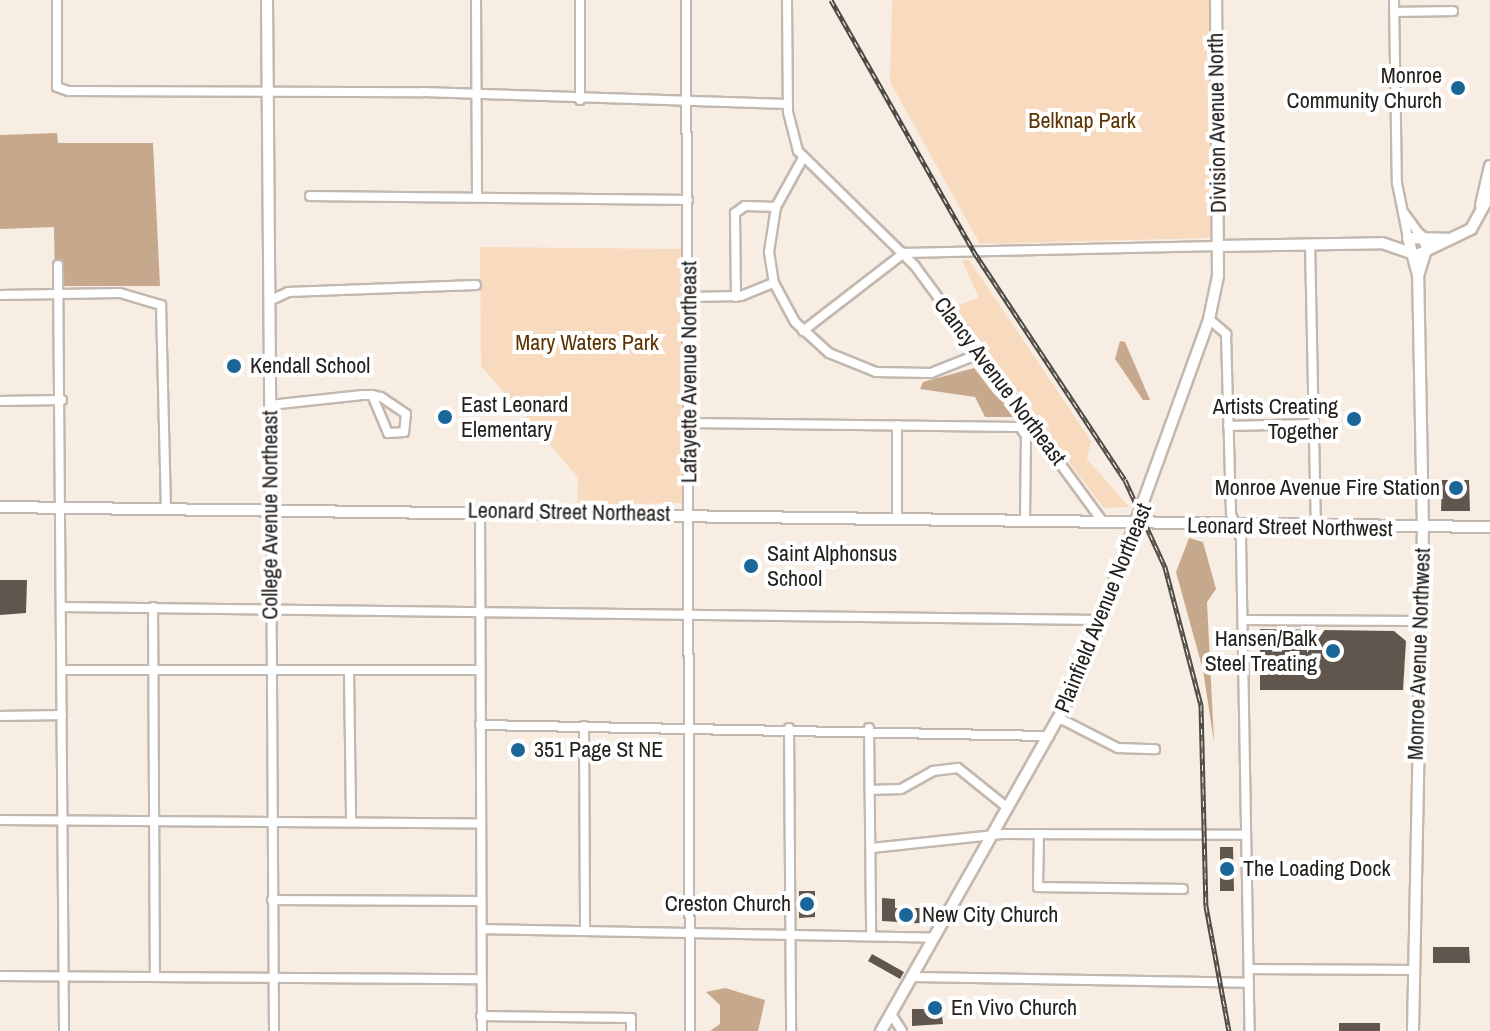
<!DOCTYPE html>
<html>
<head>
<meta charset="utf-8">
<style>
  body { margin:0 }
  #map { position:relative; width:1490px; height:1031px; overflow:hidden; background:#f8ede3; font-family:"Archivo Narrow",sans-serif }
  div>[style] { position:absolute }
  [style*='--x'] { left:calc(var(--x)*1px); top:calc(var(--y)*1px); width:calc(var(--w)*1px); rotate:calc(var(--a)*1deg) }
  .green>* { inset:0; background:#f8dabe }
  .forest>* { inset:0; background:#c6a88d }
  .building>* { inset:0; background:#60564e }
  .roads { filter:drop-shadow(2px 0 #c3b8af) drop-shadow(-2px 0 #c3b8af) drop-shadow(0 2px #c3b8af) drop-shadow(0 -2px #c3b8af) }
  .minor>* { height:8px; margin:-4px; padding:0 4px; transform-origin:4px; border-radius:4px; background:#fff }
  .major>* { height:10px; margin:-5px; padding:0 5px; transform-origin:5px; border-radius:5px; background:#fff }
  .rail>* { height:5px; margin-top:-2.5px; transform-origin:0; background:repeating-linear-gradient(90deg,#fff 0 6px,#514b46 0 12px); box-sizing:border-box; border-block:2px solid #514b46 }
  .dots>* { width:22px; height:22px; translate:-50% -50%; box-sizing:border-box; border:4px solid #fff; border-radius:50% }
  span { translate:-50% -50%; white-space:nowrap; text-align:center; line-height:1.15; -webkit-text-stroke:8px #fff; paint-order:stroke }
  .poi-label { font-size:22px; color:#24201c }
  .right { translate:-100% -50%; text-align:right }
  .left { translate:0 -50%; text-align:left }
  .park-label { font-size:22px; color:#5d3402 }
  .street-label { font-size:22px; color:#24201c }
</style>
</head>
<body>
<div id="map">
  <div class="green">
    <i style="clip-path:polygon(892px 0,1210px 0,1210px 238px,980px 244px,890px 82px)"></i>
    <i style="clip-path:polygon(480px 247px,681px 249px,682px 503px,577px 505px,578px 477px,481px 366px)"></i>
    <i style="clip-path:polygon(962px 260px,970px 261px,1091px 441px,1087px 459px,1129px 507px,1104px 508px,950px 308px,979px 298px)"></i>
  </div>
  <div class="forest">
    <i style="clip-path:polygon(57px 133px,58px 143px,153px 143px,160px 286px,55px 286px,54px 227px,0 229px,0 135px)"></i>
    <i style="clip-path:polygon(1120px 341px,1125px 342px,1150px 400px,1143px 400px,1115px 359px)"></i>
    <i style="clip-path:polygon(974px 368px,994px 394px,1019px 417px,985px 417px,975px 397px,920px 389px,923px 382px)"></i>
    <i style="clip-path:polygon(1189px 538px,1203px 542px,1216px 589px,1207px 602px,1214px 742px,1203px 670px,1176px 572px)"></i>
    <i style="clip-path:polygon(725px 988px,765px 1000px,758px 1031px,710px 1031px,720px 1024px,720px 1005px,706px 992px)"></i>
  </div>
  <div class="building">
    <i style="clip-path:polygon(1442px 480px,1469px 480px,1470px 511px,1441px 511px)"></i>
    <i style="clip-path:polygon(0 580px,27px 580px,26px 613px,0 615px)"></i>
    <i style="clip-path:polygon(1260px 629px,1394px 631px,1406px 641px,1403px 690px,1260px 690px)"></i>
    <i style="clip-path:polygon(1220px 847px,1233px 847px,1234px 891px,1220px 891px)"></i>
    <i style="clip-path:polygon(799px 891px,815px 891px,815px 917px,799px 918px)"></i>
    <i style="clip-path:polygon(882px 898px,895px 899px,895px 908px,931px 908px,931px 924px,882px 921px)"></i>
    <i style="clip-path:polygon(1433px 947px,1469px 947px,1470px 963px,1433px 963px)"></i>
    <i style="clip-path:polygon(872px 954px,904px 972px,900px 979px,868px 961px)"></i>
    <i style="clip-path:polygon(930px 998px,940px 998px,943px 1024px,912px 1026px,912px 1009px,930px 1009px)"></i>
    <i style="clip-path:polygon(1339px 1023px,1380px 1023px,1380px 1031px,1339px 1031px)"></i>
  </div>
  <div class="roads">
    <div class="minor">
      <i style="--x:57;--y:0;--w:87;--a:90"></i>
      <i style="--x:57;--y:87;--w:12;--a:20"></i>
      <i style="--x:68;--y:91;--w:355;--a:0.2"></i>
      <i style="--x:423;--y:92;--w:364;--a:1.9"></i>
      <i style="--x:476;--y:0;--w:196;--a:89.7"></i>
      <i style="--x:686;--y:0;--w:1031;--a:89.78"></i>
      <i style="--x:787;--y:0;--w:112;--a:89.5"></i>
      <i style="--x:788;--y:112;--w:40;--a:75.6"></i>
      <i style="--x:798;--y:151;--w:164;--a:44.5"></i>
      <i style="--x:915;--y:266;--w:314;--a:53.7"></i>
      <i style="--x:1394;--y:0;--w:183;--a:89.1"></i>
      <i style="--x:1397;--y:183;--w:56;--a:78.7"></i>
      <i style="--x:1395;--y:12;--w:58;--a:-1"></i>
      <i style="--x:580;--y:100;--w:100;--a:-90"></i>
      <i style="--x:803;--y:158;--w:56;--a:118.9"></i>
      <i style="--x:776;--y:207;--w:46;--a:98.8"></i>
      <i style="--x:769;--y:252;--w:31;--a:81"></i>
      <i style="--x:774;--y:283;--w:44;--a:61.7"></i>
      <i style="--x:795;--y:322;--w:46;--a:42.4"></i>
      <i style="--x:829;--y:353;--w:51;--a:22"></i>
      <i style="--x:876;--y:372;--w:55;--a:1"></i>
      <i style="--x:931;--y:373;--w:48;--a:-21.8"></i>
      <i style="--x:310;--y:196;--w:378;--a:0.6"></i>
      <i style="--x:1404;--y:213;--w:29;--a:54"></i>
      <i style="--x:1310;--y:244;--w:282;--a:88.8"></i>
      <i style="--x:58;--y:265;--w:766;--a:89.55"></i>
      <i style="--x:0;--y:295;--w:120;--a:-1"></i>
      <i style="--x:120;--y:293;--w:43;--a:16.3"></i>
      <i style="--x:161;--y:305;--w:204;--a:88.6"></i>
      <i style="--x:689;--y:297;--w:52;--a:-1.1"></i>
      <i style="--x:741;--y:296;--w:35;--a:-22"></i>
      <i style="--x:736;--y:297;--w:84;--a:-90.7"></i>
      <i style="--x:735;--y:213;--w:12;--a:-35"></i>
      <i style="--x:745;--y:206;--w:31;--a:2"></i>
      <i style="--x:269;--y:301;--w:21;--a:-25"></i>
      <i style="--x:288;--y:292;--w:188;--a:-2.1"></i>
      <i style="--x:1209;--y:319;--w:23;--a:41"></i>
      <i style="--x:1226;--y:334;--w:180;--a:88.4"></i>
      <i style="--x:1231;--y:514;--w:27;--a:68"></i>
      <i style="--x:1241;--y:539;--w:492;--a:89"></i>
      <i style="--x:803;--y:331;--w:128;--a:-37.7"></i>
      <i style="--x:904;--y:253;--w:314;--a:-1.3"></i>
      <i style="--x:0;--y:401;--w:62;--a:-0.9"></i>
      <i style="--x:270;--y:405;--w:93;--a:-6.2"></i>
      <i style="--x:362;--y:395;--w:10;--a:0"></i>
      <i style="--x:372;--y:395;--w:9;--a:13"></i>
      <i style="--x:381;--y:397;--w:30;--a:34"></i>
      <i style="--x:406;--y:414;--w:18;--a:96"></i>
      <i style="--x:404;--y:432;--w:16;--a:176"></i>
      <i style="--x:388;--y:433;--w:41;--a:-112.8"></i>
      <i style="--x:690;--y:423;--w:330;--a:0.7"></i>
      <i style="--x:1020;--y:427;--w:11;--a:56"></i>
      <i style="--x:1026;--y:436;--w:81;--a:90.7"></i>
      <i style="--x:1228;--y:426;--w:86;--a:-1.3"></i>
      <i style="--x:271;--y:509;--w:522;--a:89.67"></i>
      <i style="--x:480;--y:511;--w:520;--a:89.78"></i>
      <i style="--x:897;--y:516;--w:91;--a:-90"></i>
      <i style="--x:62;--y:607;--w:1039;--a:0.72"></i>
      <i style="--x:153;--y:607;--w:370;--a:89.7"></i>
      <i style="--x:1243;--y:620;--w:176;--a:0.3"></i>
      <i style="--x:62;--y:670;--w:418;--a:0"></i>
      <i style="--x:349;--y:671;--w:151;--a:89.2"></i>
      <i style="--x:0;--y:716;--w:62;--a:-0.9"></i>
      <i style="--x:1059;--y:718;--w:66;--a:27"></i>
      <i style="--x:1118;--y:748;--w:37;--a:2"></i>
      <i style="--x:480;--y:725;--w:569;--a:1.11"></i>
      <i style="--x:584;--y:726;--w:204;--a:89.7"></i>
      <i style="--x:789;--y:728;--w:303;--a:89.6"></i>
      <i style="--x:869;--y:728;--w:206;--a:89.4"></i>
      <i style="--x:870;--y:790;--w:31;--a:-2"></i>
      <i style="--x:901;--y:789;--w:37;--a:-29"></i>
      <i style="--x:933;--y:771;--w:25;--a:-7"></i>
      <i style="--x:958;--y:768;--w:64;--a:38.7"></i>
      <i style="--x:0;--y:820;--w:481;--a:0.4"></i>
      <i style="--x:1039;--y:834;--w:53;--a:91.1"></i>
      <i style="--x:1038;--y:887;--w:145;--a:0.8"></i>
      <i style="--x:872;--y:848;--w:133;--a:-6.1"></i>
      <i style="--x:1004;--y:834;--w:242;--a:0.2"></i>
      <i style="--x:272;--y:900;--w:209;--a:0.3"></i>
      <i style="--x:482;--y:929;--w:452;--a:1.1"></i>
      <i style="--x:1249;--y:969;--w:165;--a:0.3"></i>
      <i style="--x:0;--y:976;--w:481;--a:0.4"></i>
      <i style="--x:913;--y:977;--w:336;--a:1"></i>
      <i style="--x:891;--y:1014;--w:20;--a:57"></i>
      <i style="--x:481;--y:1016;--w:150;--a:0.8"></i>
      <i style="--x:631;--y:1018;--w:13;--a:90"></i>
    </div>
    <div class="major">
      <i style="--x:267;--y:0;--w:509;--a:89.55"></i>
      <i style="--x:1481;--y:205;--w:40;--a:-77"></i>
      <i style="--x:1218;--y:246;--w:164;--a:-1"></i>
      <i style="--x:1382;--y:243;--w:37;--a:19"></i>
      <i style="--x:1417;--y:255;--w:60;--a:-25.7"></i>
      <i style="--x:1471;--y:229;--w:39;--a:-61"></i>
      <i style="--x:1418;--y:275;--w:38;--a:-105"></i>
      <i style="--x:1408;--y:238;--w:39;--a:1"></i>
      <i style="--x:0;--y:507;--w:1490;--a:0.77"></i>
      <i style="--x:881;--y:1031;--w:395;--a:-60.5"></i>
      <i style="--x:1076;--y:687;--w:391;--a:-70.1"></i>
      <i style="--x:1209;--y:319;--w:44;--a:-78.2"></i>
      <i style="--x:1218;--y:276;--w:276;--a:-90.4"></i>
      <i style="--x:1413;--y:1031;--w:503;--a:-88.86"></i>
      <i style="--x:1423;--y:528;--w:252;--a:-91.1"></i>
      <i style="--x:1418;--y:276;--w:31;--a:-73"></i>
      <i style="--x:1427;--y:246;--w:12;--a:-121"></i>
    </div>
  </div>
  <div class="rail">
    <i style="--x:831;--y:0;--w:290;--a:60.4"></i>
    <i style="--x:974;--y:252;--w:273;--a:56.5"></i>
    <i style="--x:1125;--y:480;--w:96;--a:65.3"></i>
    <i style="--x:1165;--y:567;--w:143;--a:75.4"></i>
    <i style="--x:1201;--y:705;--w:201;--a:88.6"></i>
    <i style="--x:1206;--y:906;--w:127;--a:79.6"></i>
  </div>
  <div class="dots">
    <i style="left:1458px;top:88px;background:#1b6699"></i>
    <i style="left:234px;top:366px;background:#1b6699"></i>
    <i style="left:445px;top:417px;background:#1b6699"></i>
    <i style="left:1354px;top:419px;background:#1b6699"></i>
    <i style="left:1456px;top:488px;background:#1b6699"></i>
    <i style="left:751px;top:566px;background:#1b6699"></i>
    <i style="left:1333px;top:651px;background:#1b6699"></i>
    <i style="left:518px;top:750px;background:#1b6699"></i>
    <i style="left:1227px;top:869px;background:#1b6699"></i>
    <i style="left:807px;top:904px;background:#1b6699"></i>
    <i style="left:906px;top:915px;background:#1b6699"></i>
    <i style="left:935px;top:1008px;background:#1b6699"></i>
  </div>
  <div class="poi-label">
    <span class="right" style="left:1442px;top:88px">Monroe<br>Community Church</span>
    <span class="left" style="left:250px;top:366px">Kendall School</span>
    <span class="left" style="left:461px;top:417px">East Leonard<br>Elementary</span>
    <span class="right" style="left:1338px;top:419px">Artists Creating<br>Together</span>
    <span class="right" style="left:1440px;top:488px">Monroe Avenue Fire Station</span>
    <span class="left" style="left:767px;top:566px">Saint Alphonsus<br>School</span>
    <span class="right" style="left:1317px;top:651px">Hansen/Balk<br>Steel Treating</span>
    <span class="left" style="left:534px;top:750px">351 Page St NE</span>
    <span class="left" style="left:1243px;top:869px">The Loading Dock</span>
    <span class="right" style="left:791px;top:904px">Creston Church</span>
    <span class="left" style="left:922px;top:915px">New City Church</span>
    <span class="left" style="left:951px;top:1008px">En Vivo Church</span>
  </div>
  <div class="park-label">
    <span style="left:1082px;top:121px">Belknap Park</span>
    <span style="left:587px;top:343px">Mary Waters Park</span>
  </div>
  <div class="street-label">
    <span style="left:1217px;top:123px;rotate:-91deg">Division Avenue North</span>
    <span style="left:689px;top:372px;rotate:-90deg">Lafayette Avenue Northeast</span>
    <span style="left:1000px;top:381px;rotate:53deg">Clancy Avenue Northeast</span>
    <span style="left:569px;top:512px;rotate:1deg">Leonard Street Northeast</span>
    <span style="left:270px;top:515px;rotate:-90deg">College Avenue Northeast</span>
    <span style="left:1290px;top:527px;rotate:1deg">Leonard Street Northwest</span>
    <span style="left:1103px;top:608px;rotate:-68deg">Plainfield Avenue Northeast</span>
    <span style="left:1419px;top:654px;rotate:-88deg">Monroe Avenue Northwest</span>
  </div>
</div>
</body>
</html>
